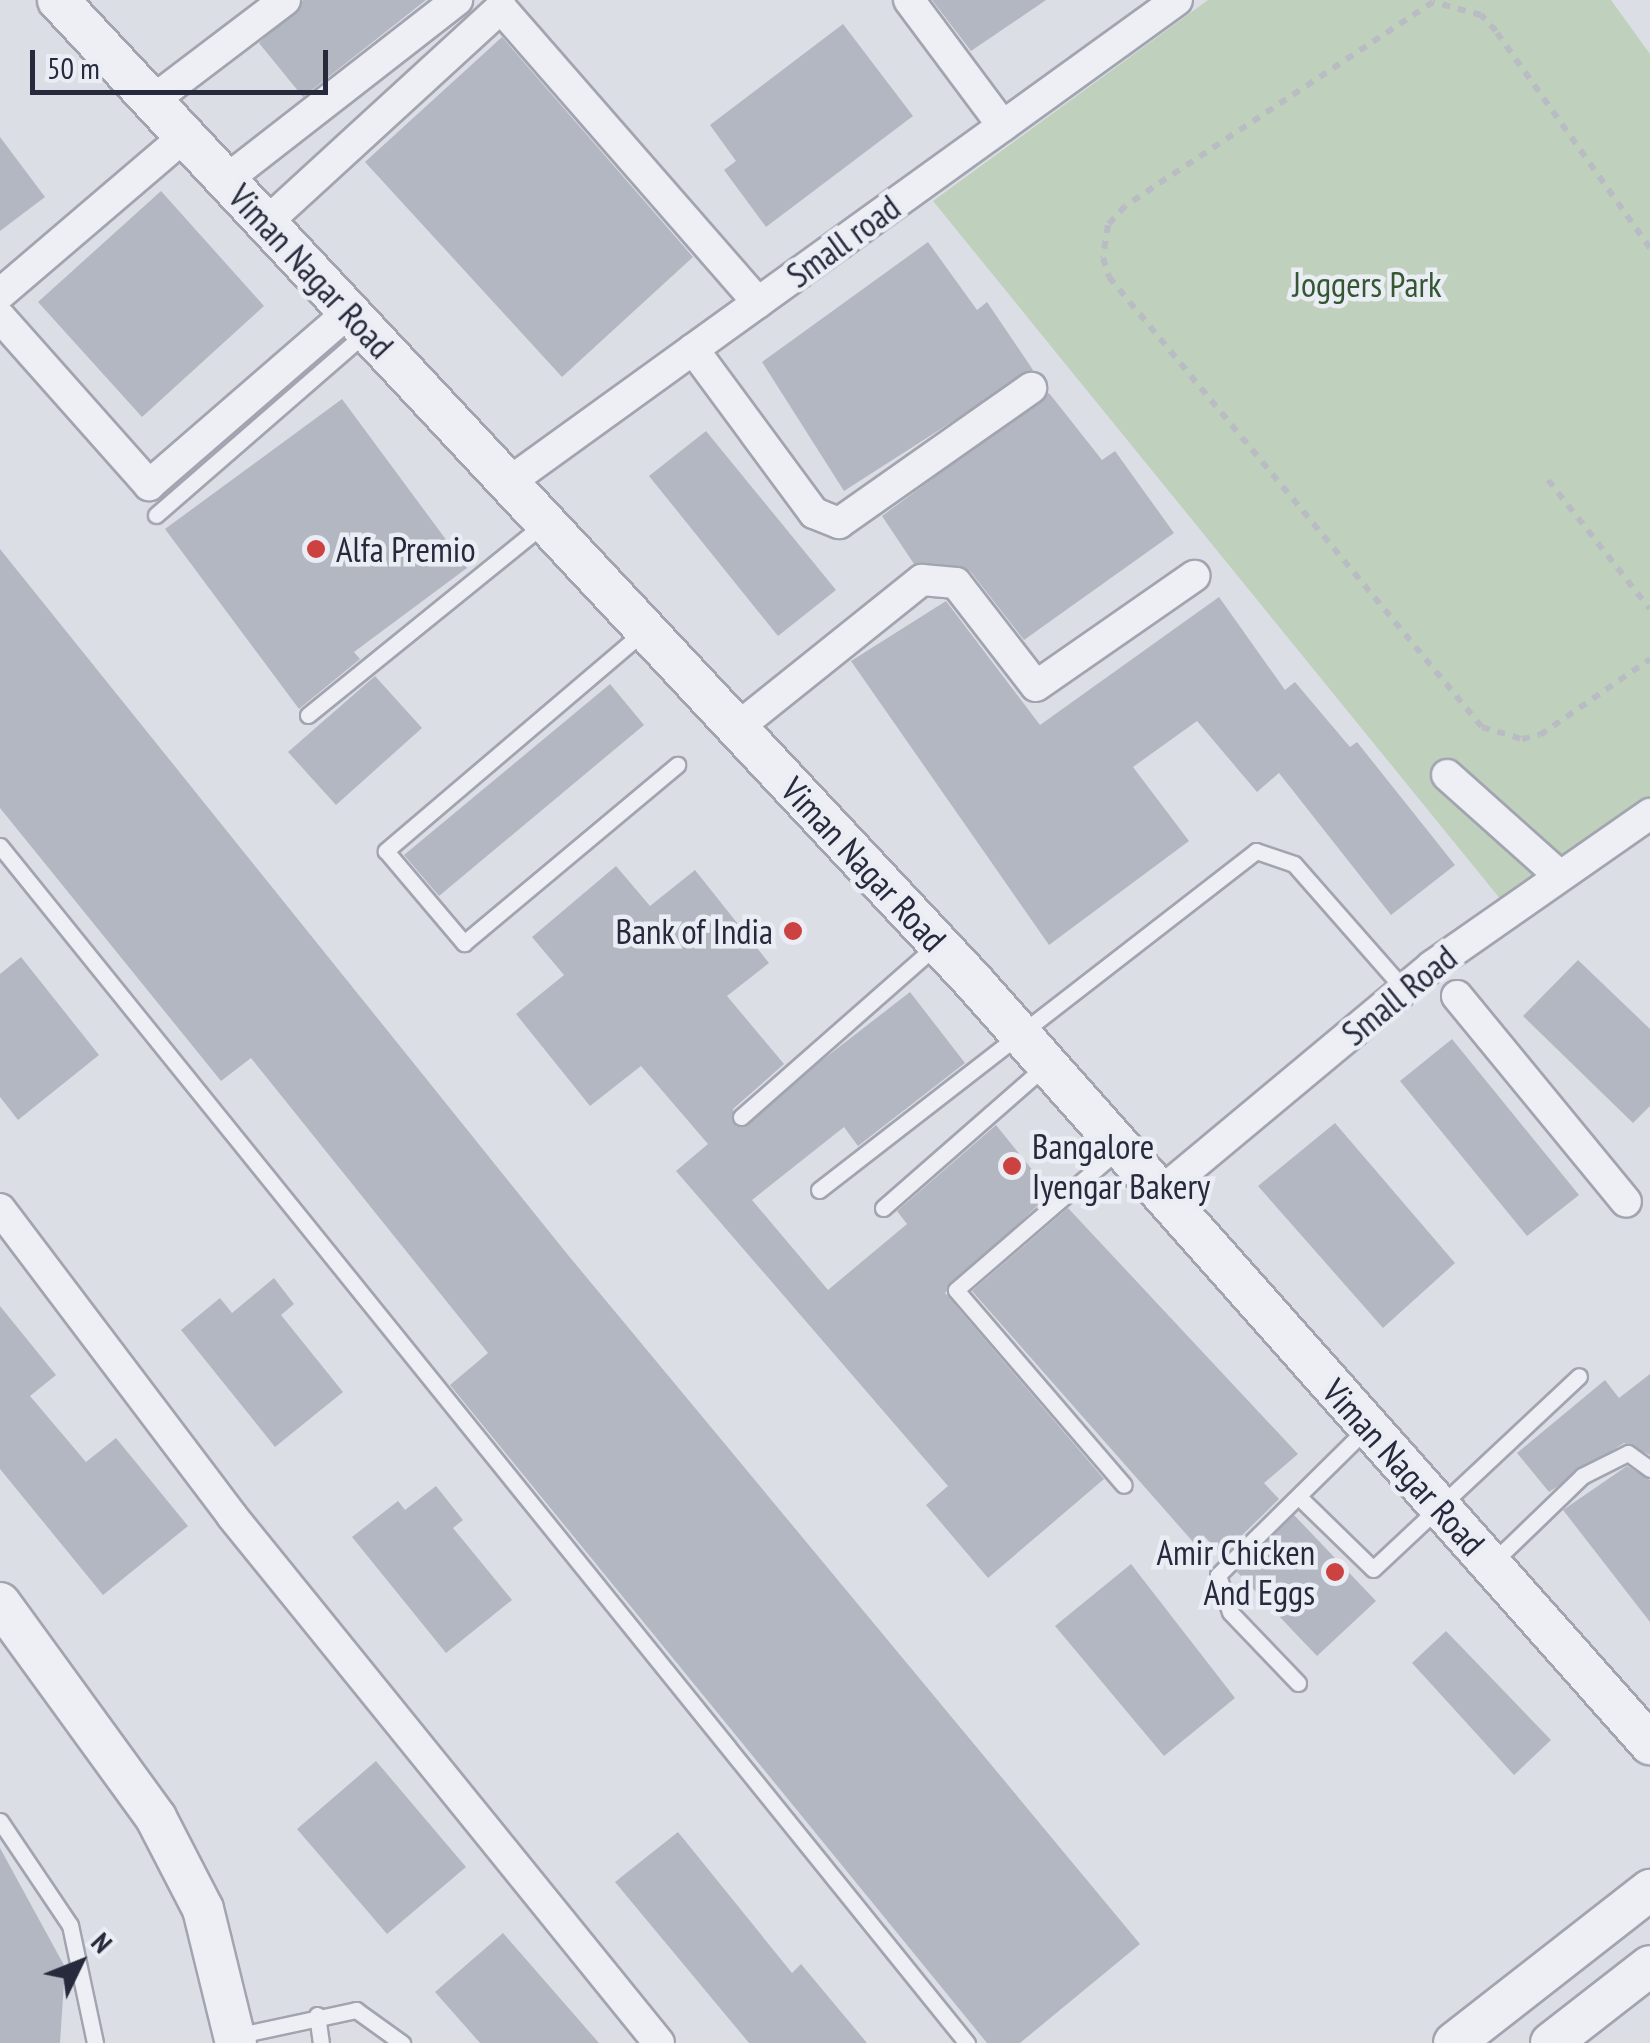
<!DOCTYPE html>
<html>
<head>
<meta charset="utf-8">
<style>
  body { margin:0 }
  #map { position:relative; width:1650px; height:2043px; overflow:hidden; background:#dcdee6; font-family:"PT Sans Narrow",sans-serif }
  div>[style] { position:absolute }
  [style*='--x'] { left:calc(var(--x)*1px); top:calc(var(--y)*1px); width:calc(var(--w)*1px); rotate:calc(var(--a)*1deg) }
  .green>* { inset:0; background:#bfd0bd }
  .building>* { inset:0; background:#b3b7c2 }
  .path>* { height:6px; margin-top:-3px; transform-origin:0; background:repeating-linear-gradient(90deg,#babcc4 0 8px,transparent 0 16px) }
  .roads { filter:drop-shadow(2px 0 #a2a4b0) drop-shadow(-2px 0 #a2a4b0) drop-shadow(0 2px #a2a4b0) drop-shadow(0 -2px #a2a4b0) }
  .service>* { height:15px; margin:-7.5px; padding:0 7.5px; transform-origin:7.5px; border-radius:7.5px; background:#eeeff4 }
  .minor>* { height:30px; margin:-15px; padding:0 15px; transform-origin:15px; border-radius:15px; background:#eeeff4 }
  .tertiary>* { height:40px; margin:-20px; padding:0 20px; transform-origin:20px; border-radius:20px; background:#eeeff4 }
  .dots>* { width:28px; height:28px; translate:-50% -50%; box-sizing:border-box; border:5px solid #ebedf4; border-radius:50% }
  span { translate:-50% -50%; white-space:nowrap; text-align:center; line-height:1.15; -webkit-text-stroke:9px #ebedf4; paint-order:stroke }
  .street-label { font-size:35px; color:#262a3c }
  .park-label { font-size:35px; color:#355734 }
  .poi-label { font-size:35px; color:#262a3c }
  .left { translate:0 -50%; text-align:left }
  .right { translate:-100% -50%; text-align:right }
  .north { position:absolute; left:30px; top:1913px; width:100px; height:100px; -webkit-text-stroke:8px #ebedf4; paint-order:stroke; rotate:47deg; font-size:28px; font-weight:700; line-height:40px; text-align:center; color:#262a3c }
  .north::after { content:''; display:block; margin:auto; width:35px; height:45px; background:#262a3c; clip-path:polygon(50% 0,100% 100%,50% 72%,0 100%) }
  .scale { position:absolute; left:30px; top:50px; width:298px; height:45px; box-sizing:border-box; border:5px solid #262a3c; border-top:0; padding-left:12px; font-size:30px; line-height:35px; white-space:nowrap; color:#262a3c; -webkit-text-stroke:8px #ebedf4; paint-order:stroke }
</style>
</head>
<body>
<div id="map">
  <div class="green">
    <i style="clip-path:polygon(1208px 0,1611px 0,1650px 54px,1650px 815px,1510px 911px,933px 201px)"></i>
  </div>
  <div class="building">
    <i style="clip-path:polygon(303px 0,426px 0,303px 97px,259px 43px)"></i>
    <i style="clip-path:polygon(932px 0,1046px 0,971px 51px)"></i>
    <i style="clip-path:polygon(843px 24px,913px 116px,766px 227px,724px 170px,736px 161px,710px 125px)"></i>
    <i style="clip-path:polygon(502px 37px,693px 257px,562px 377px,365px 162px)"></i>
    <i style="clip-path:polygon(0 137px,45px 197px,0 231px)"></i>
    <i style="clip-path:polygon(161px 191px,264px 306px,142px 417px,38px 302px)"></i>
    <i style="clip-path:polygon(928px 242px,977px 310px,987px 302px,1033px 370px,844px 491px,762px 362px)"></i>
    <i style="clip-path:polygon(1049px 393px,1102px 460px,1115px 451px,1174px 533px,1024px 640px,970px 571px,914px 564px,882px 516px)"></i>
    <i style="clip-path:polygon(342px 399px,467px 568px,354px 652px,360px 659px,299px 709px,165px 529px)"></i>
    <i style="clip-path:polygon(706px 431px,836px 590px,778px 636px,649px 476px)"></i>
    <i style="clip-path:polygon(0 549px,568px 1255px,1140px 1944px,1020px 2043px,987px 2043px,450px 1385px,488px 1353px,251px 1058px,221px 1081px,0 808px)"></i>
    <i style="clip-path:polygon(1219px 597px,1285px 690px,1295px 682px,1350px 747px,1357px 742px,1455px 865px,1391px 915px,1279px 773px,1257px 792px,1197px 721px,1133px 767px,1189px 841px,1049px 945px,851px 661px,946px 601px,1040px 725px)"></i>
    <i style="clip-path:polygon(375px 676px,422px 728px,336px 805px,288px 752px)"></i>
    <i style="clip-path:polygon(610px 684px,644px 725px,439px 896px,404px 855px)"></i>
    <i style="clip-path:polygon(616px 866px,650px 906px,695px 870px,769px 963px,727px 996px,784px 1064px,733px 1109px,736px 1127px,910px 992px,965px 1063px,858px 1146px,844px 1127px,752px 1200px,828px 1290px,907px 1224px,897px 1211px,996px 1125px,1051px 1193px,945px 1293px,1104px 1479px,988px 1578px,926px 1505px,948px 1486px,676px 1171px,708px 1144px,641px 1066px,590px 1106px,516px 1014px,564px 975px,532px 937px)"></i>
    <i style="clip-path:polygon(21px 957px,99px 1055px,18px 1120px,0 1097px,0 974px)"></i>
    <i style="clip-path:polygon(1578px 960px,1650px 1029px,1650px 1106px,1633px 1123px,1523px 1016px)"></i>
    <i style="clip-path:polygon(1452px 1039px,1579px 1195px,1527px 1236px,1400px 1081px)"></i>
    <i style="clip-path:polygon(1335px 1123px,1455px 1263px,1383px 1328px,1258px 1186px)"></i>
    <i style="clip-path:polygon(1068px 1208px,1298px 1454px,1264px 1483px,1279px 1499px,1222px 1555px,1203px 1535px,1194px 1543px,972px 1291px)"></i>
    <i style="clip-path:polygon(274px 1278px,294px 1304px,281px 1315px,343px 1392px,275px 1447px,181px 1330px,220px 1298px,232px 1313px)"></i>
    <i style="clip-path:polygon(0 1306px,56px 1375px,30px 1396px,86px 1462px,116px 1438px,188px 1526px,103px 1595px,0 1469px)"></i>
    <i style="clip-path:polygon(1650px 1374px,1650px 1455px,1624px 1443px,1549px 1492px,1517px 1453px,1605px 1380px,1619px 1398px)"></i>
    <i style="clip-path:polygon(1627px 1466px,1650px 1480px,1650px 1622px,1563px 1510px)"></i>
    <i style="clip-path:polygon(436px 1486px,463px 1520px,453px 1528px,512px 1600px,446px 1653px,352px 1537px,398px 1501px,405px 1510px)"></i>
    <i style="clip-path:polygon(1294px 1515px,1376px 1601px,1317px 1656px,1237px 1572px)"></i>
    <i style="clip-path:polygon(1131px 1564px,1235px 1698px,1164px 1756px,1055px 1626px)"></i>
    <i style="clip-path:polygon(1446px 1631px,1551px 1740px,1514px 1775px,1412px 1663px)"></i>
    <i style="clip-path:polygon(376px 1761px,466px 1867px,387px 1934px,297px 1829px)"></i>
    <i style="clip-path:polygon(678px 1832px,792px 1973px,801px 1964px,867px 2043px,749px 2043px,615px 1882px)"></i>
    <i style="clip-path:polygon(0 1848px,65px 1967px,60px 2043px,0 2043px)"></i>
    <i style="clip-path:polygon(503px 1933px,599px 2043px,480px 2043px,435px 1992px)"></i>
  </div>
  <div class="path">
    <i style="--x:1650;--y:248;--w:266;--a:-125.4"></i>
    <i style="--x:1496;--y:31;--w:22;--a:-133"></i>
    <i style="--x:1481;--y:15;--w:50;--a:-164.8"></i>
    <i style="--x:1433;--y:2;--w:369;--a:146.5"></i>
    <i style="--x:1125;--y:206;--w:25;--a:132"></i>
    <i style="--x:1108;--y:225;--w:33;--a:99"></i>
    <i style="--x:1103;--y:258;--w:20;--a:72"></i>
    <i style="--x:1109;--y:277;--w:584;--a:50.35"></i>
    <i style="--x:1482;--y:727;--w:42;--a:16.7"></i>
    <i style="--x:1522;--y:739;--w:18;--a:-13"></i>
    <i style="--x:1540;--y:735;--w:134;--a:-34.6"></i>
    <i style="--x:1548;--y:480;--w:164;--a:51.7"></i>
  </div>
  <div class="roads">
    <div class="service">
      <i style="--x:156;--y:515;--w:276;--a:-41"></i>
      <i style="--x:643;--y:632;--w:338;--a:139.6"></i>
      <i style="--x:386;--y:851;--w:121;--a:49.7"></i>
      <i style="--x:464;--y:943;--w:278;--a:-39.9"></i>
      <i style="--x:308;--y:715;--w:302;--a:-39"></i>
      <i style="--x:0;--y:846;--w:1539;--a:51.07"></i>
      <i style="--x:741;--y:1117;--w:261;--a:-41.3"></i>
      <i style="--x:1118;--y:1150;--w:214;--a:139.2"></i>
      <i style="--x:956;--y:1290;--w:257;--a:49.3"></i>
      <i style="--x:819;--y:1190;--w:553;--a:-37.8"></i>
      <i style="--x:1256;--y:851;--w:40;--a:18.9"></i>
      <i style="--x:1294;--y:864;--w:167;--a:48.7"></i>
      <i style="--x:883;--y:1208;--w:214;--a:-41.2"></i>
      <i style="--x:1299;--y:1497;--w:103;--a:44.2"></i>
      <i style="--x:1373;--y:1569;--w:282;--a:-43.1"></i>
      <i style="--x:1491;--y:1564;--w:127;--a:-44"></i>
      <i style="--x:1582;--y:1476;--w:51;--a:-26.6"></i>
      <i style="--x:1628;--y:1453;--w:27;--a:36"></i>
      <i style="--x:1298;--y:1683;--w:98;--a:-133.8"></i>
      <i style="--x:1230;--y:1612;--w:39;--a:-108"></i>
      <i style="--x:1218;--y:1575;--w:208;--a:-44.6"></i>
      <i style="--x:0;--y:1821;--w:125;--a:56.1"></i>
      <i style="--x:70;--y:1925;--w:121;--a:78"></i>
      <i style="--x:317;--y:2015;--w:28;--a:82"></i>
      <i style="--x:235;--y:2036;--w:124;--a:-12.1"></i>
      <i style="--x:356;--y:2010;--w:57;--a:35.7"></i>
    </div>
    <div class="minor">
      <i style="--x:909;--y:0;--w:157;--a:53.3"></i>
      <i style="--x:152;--y:101;--w:167;--a:-37.2"></i>
      <i style="--x:226;--y:180;--w:293;--a:-37.9"></i>
      <i style="--x:266;--y:223;--w:319;--a:-42.5"></i>
      <i style="--x:501;--y:8;--w:391;--a:48.9"></i>
      <i style="--x:0;--y:294;--w:243;--a:-40.5"></i>
      <i style="--x:0;--y:317;--w:225;--a:48.4"></i>
      <i style="--x:149;--y:485;--w:264;--a:-40.9"></i>
      <i style="--x:693;--y:349;--w:204;--a:53.6"></i>
      <i style="--x:814;--y:513;--w:27;--a:22"></i>
      <i style="--x:839;--y:523;--w:235;--a:-35.1"></i>
      <i style="--x:508;--y:483;--w:825;--a:-35.83"></i>
      <i style="--x:737;--y:728;--w:237;--a:-38.7"></i>
      <i style="--x:922;--y:580;--w:34;--a:5"></i>
      <i style="--x:956;--y:583;--w:130;--a:52.2"></i>
      <i style="--x:1036;--y:686;--w:193;--a:-34.8"></i>
      <i style="--x:1447;--y:775;--w:150;--a:41.8"></i>
      <i style="--x:1457;--y:996;--w:266;--a:50.6"></i>
      <i style="--x:1161;--y:1192;--w:353;--a:-39.8"></i>
      <i style="--x:1432;--y:966;--w:266;--a:-34.9"></i>
      <i style="--x:0;--y:1209;--w:385;--a:52.9"></i>
      <i style="--x:232;--y:1516;--w:678;--a:50.98"></i>
    </div>
    <div class="tertiary">
      <i style="--x:58;--y:0;--w:1343;--a:46.99"></i>
      <i style="--x:974;--y:982;--w:1019;--a:48.42"></i>
      <i style="--x:0;--y:1603;--w:266;--a:54"></i>
      <i style="--x:156;--y:1818;--w:102;--a:62.7"></i>
      <i style="--x:203;--y:1909;--w:138;--a:76.2"></i>
      <i style="--x:1454;--y:2043;--w:249;--a:-38"></i>
      <i style="--x:1551;--y:2043;--w:125;--a:-37.9"></i>
    </div>
  </div>
  <div class="dots">
    <i style="left:316px;top:549px;background:#cb4241"></i>
    <i style="left:793px;top:931px;background:#cb4241"></i>
    <i style="left:1012px;top:1166px;background:#cb4241"></i>
    <i style="left:1335px;top:1572px;background:#cb4241"></i>
  </div>
  <div class="street-label">
    <span style="left:843px;top:241px;rotate:-36deg">Small road</span>
    <span style="left:311px;top:271px;rotate:47deg">Viman Nagar Road</span>
    <span style="left:864px;top:864px;rotate:47deg">Viman Nagar Road</span>
    <span style="left:1399px;top:995px;rotate:-39deg">Small Road</span>
    <span style="left:1404px;top:1467px;rotate:48deg">Viman Nagar Road</span>
  </div>
  <div class="park-label">
    <span style="left:1367px;top:284px">Joggers Park</span>
  </div>
  <div class="poi-label">
    <span class="left" style="left:336px;top:549px">Alfa Premio</span>
    <span class="right" style="left:773px;top:931px">Bank of India</span>
    <span class="left" style="left:1032px;top:1166px">Bangalore<br>Iyengar Bakery</span>
    <span class="right" style="left:1315px;top:1572px">Amir Chicken<br>And Eggs</span>
  </div>
  <div class="north">N</div>
  <div class="scale">50 m</div>
</div>
</body>
</html>
